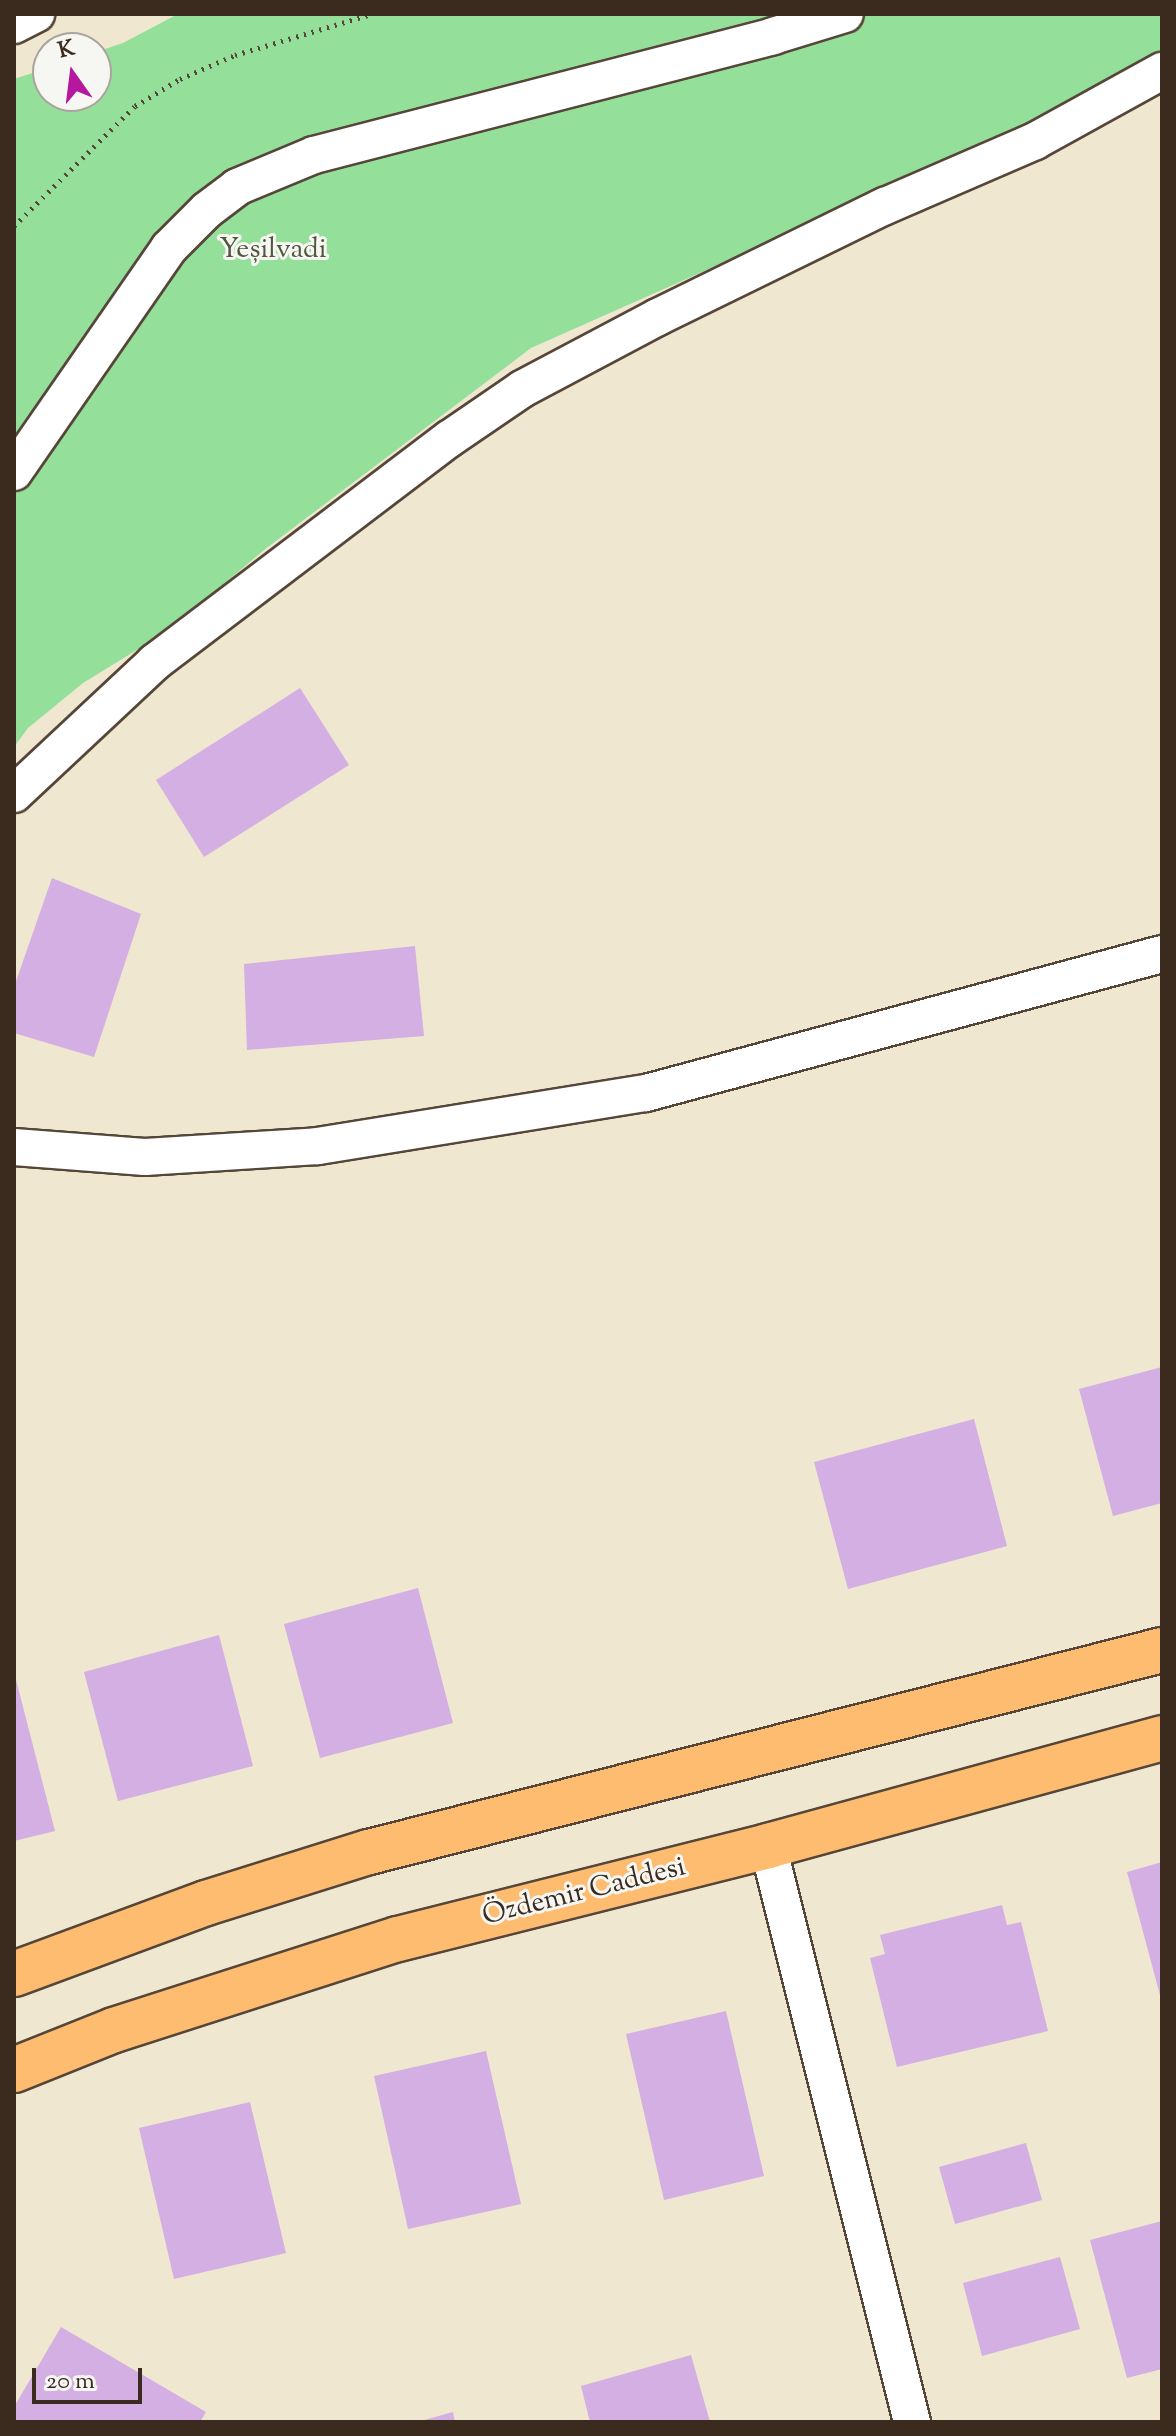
<!DOCTYPE html>
<html>
<head>
<meta charset="utf-8">
<style>
  body { margin:0 }
  #map { position:relative; width:1176px; height:2436px; overflow:hidden; background:#efe7cf; font-family:"Sorts Mill Goudy",serif }
  div>[style] { position:absolute }
  [style*='--x'] { left:calc(var(--x)*1px); top:calc(var(--y)*1px); width:calc(var(--w)*1px); rotate:calc(var(--a)*1deg) }
  .green>* { inset:0; background:#94df9a }
  .building>* { inset:0; background:#d3afe4 }
  .path>* { height:5px; margin-top:-2.5px; transform-origin:0; background:repeating-linear-gradient(90deg,#564639 0 2px,transparent 0 8px) }
  .roads { filter:drop-shadow(2px 0 #564639) drop-shadow(-2px 0 #564639) drop-shadow(0 2px #564639) drop-shadow(0 -2px #564639) }
  .minor>* { height:36px; margin:-18px; padding:0 18px; transform-origin:18px; border-radius:18px; background:#fff }
  .major>* { height:44px; margin:-22px; padding:0 22px; transform-origin:22px; border-radius:22px; background:#fdbc70 }
  span { translate:-50% -50%; white-space:nowrap; text-align:center; line-height:1.15; -webkit-text-stroke:6px #f6f6f2; paint-order:stroke }
  .park-label { font-size:28px; color:#51573d }
  .street-label { font-size:28px; color:#3b2a1e }
  .frame { position:absolute; inset:0; border:16px solid #3b2a1e; pointer-events:none }
  .north { position:absolute; left:32px; top:32px; width:80px; height:80px; box-sizing:border-box; background:#f6f6f2; border:2px solid #aba49d; border-radius:50%; rotate:346deg; font-size:22px; font-weight:700; line-height:32px; text-align:center; color:#3b2a1e }
  .north::after { content:''; display:block; margin:auto; width:28px; height:36px; background:#b5179e; clip-path:polygon(50% 0,100% 100%,50% 72%,0 100%) }
  .scale { position:absolute; left:32px; top:2368px; width:110px; height:36px; box-sizing:border-box; border:4px solid #3b2a1e; border-top:0; padding-left:10px; font-size:24px; line-height:28px; white-space:nowrap; color:#3b2a1e; -webkit-text-stroke:6px #f6f6f2; paint-order:stroke }
</style>
</head>
<body>
<div id="map">
  <div class="green">
    <i style="clip-path:polygon(178px 14px,1162px 14px,1162px 52px,1042px 121px,531px 348px,264px 550px,171px 629px,83px 683px,28px 728px,14px 747px,14px 79px,48px 68px,48px 96px,96px 96px,96px 52px,123px 43px)"></i>
  </div>
  <div class="building">
    <i style="clip-path:polygon(300px 688px,349px 765px,204px 857px,156px 780px)"></i>
    <i style="clip-path:polygon(52px 878px,141px 914px,94px 1057px,14px 1033px,14px 987px)"></i>
    <i style="clip-path:polygon(415px 946px,424px 1036px,247px 1050px,244px 964px)"></i>
    <i style="clip-path:polygon(1162px 1367px,1162px 1503px,1113px 1516px,1079px 1389px)"></i>
    <i style="clip-path:polygon(974px 1419px,1007px 1546px,848px 1589px,814px 1462px)"></i>
    <i style="clip-path:polygon(418px 1588px,453px 1723px,320px 1758px,284px 1624px)"></i>
    <i style="clip-path:polygon(219px 1635px,253px 1766px,118px 1801px,84px 1672px)"></i>
    <i style="clip-path:polygon(14px 1672px,55px 1831px,14px 1841px)"></i>
    <i style="clip-path:polygon(1162px 1862px,1162px 1999px,1161px 1999px,1127px 1872px)"></i>
    <i style="clip-path:polygon(1002px 1905px,1007px 1925px,1021px 1922px,1048px 2031px,897px 2067px,870px 1958px,885px 1954px,880px 1935px)"></i>
    <i style="clip-path:polygon(726px 2011px,764px 2176px,664px 2200px,626px 2034px)"></i>
    <i style="clip-path:polygon(486px 2051px,521px 2204px,408px 2229px,374px 2076px)"></i>
    <i style="clip-path:polygon(250px 2102px,286px 2253px,174px 2279px,139px 2128px)"></i>
    <i style="clip-path:polygon(1026px 2143px,1042px 2200px,955px 2224px,939px 2167px)"></i>
    <i style="clip-path:polygon(1162px 2221px,1162px 2369px,1127px 2378px,1090px 2240px)"></i>
    <i style="clip-path:polygon(1060px 2257px,1080px 2329px,982px 2356px,963px 2283px)"></i>
    <i style="clip-path:polygon(61px 2327px,206px 2412px,200px 2422px,14px 2422px,14px 2407px)"></i>
    <i style="clip-path:polygon(691px 2355px,710px 2422px,590px 2422px,581px 2386px)"></i>
    <i style="clip-path:polygon(453px 2412px,455px 2422px,421px 2422px,421px 2421px)"></i>
  </div>
  <div class="path">
    <i style="--x:14;--y:226;--w:170;--a:-44.8"></i>
    <i style="--x:135;--y:106;--w:52;--a:-31"></i>
    <i style="--x:180;--y:79;--w:60;--a:-23.6"></i>
    <i style="--x:235;--y:55;--w:143;--a:-16.7"></i>
  </div>
  <div class="roads">
    <div class="minor">
      <i style="--x:14;--y:25;--w:25;--a:-27"></i>
      <i style="--x:14;--y:472;--w:272;--a:-55.3"></i>
      <i style="--x:169;--y:248;--w:54;--a:-45"></i>
      <i style="--x:207;--y:210;--w:38;--a:-37"></i>
      <i style="--x:237;--y:187;--w:83;--a:-22.6"></i>
      <i style="--x:314;--y:155;--w:474;--a:-14.5"></i>
      <i style="--x:773;--y:36;--w:75;--a:-17"></i>
      <i style="--x:14;--y:794;--w:193;--a:-43.1"></i>
      <i style="--x:155;--y:662;--w:369;--a:-37.2"></i>
      <i style="--x:449;--y:439;--w:88;--a:-34.4"></i>
      <i style="--x:522;--y:389;--w:154;--a:-27.9"></i>
      <i style="--x:658;--y:317;--w:253;--a:-26.1"></i>
      <i style="--x:885;--y:206;--w:163;--a:-23.4"></i>
      <i style="--x:1035;--y:141;--w:145;--a:-28.9"></i>
      <i style="--x:14;--y:1147;--w:131;--a:4.4"></i>
      <i style="--x:145;--y:1157;--w:173;--a:-3.6"></i>
      <i style="--x:318;--y:1146;--w:332;--a:-9.2"></i>
      <i style="--x:646;--y:1093;--w:534;--a:-15.08"></i>
      <i style="--x:768;--y:1846;--w:594;--a:75.96"></i>
    </div>
    <div class="major">
      <i style="--x:14;--y:1974;--w:205;--a:-20.3"></i>
      <i style="--x:206;--y:1903;--w:171;--a:-17.4"></i>
      <i style="--x:369;--y:1852;--w:818;--a:-14.29"></i>
      <i style="--x:14;--y:2070;--w:108;--a:-21.8"></i>
      <i style="--x:114;--y:2030;--w:298;--a:-17.8"></i>
      <i style="--x:398;--y:1939;--w:382;--a:-14.1"></i>
      <i style="--x:768;--y:1846;--w:409;--a:-15.3"></i>
    </div>
  </div>
  <div class="park-label">
    <span style="left:273px;top:250px">Yeşilvadi</span>
  </div>
  <div class="street-label">
    <span style="left:584px;top:1892px;rotate:-14deg">Özdemir Caddesi</span>
  </div>
  <div class="frame"></div>
  <div class="north">K</div>
  <div class="scale">20 m</div>
</div>
</body>
</html>
